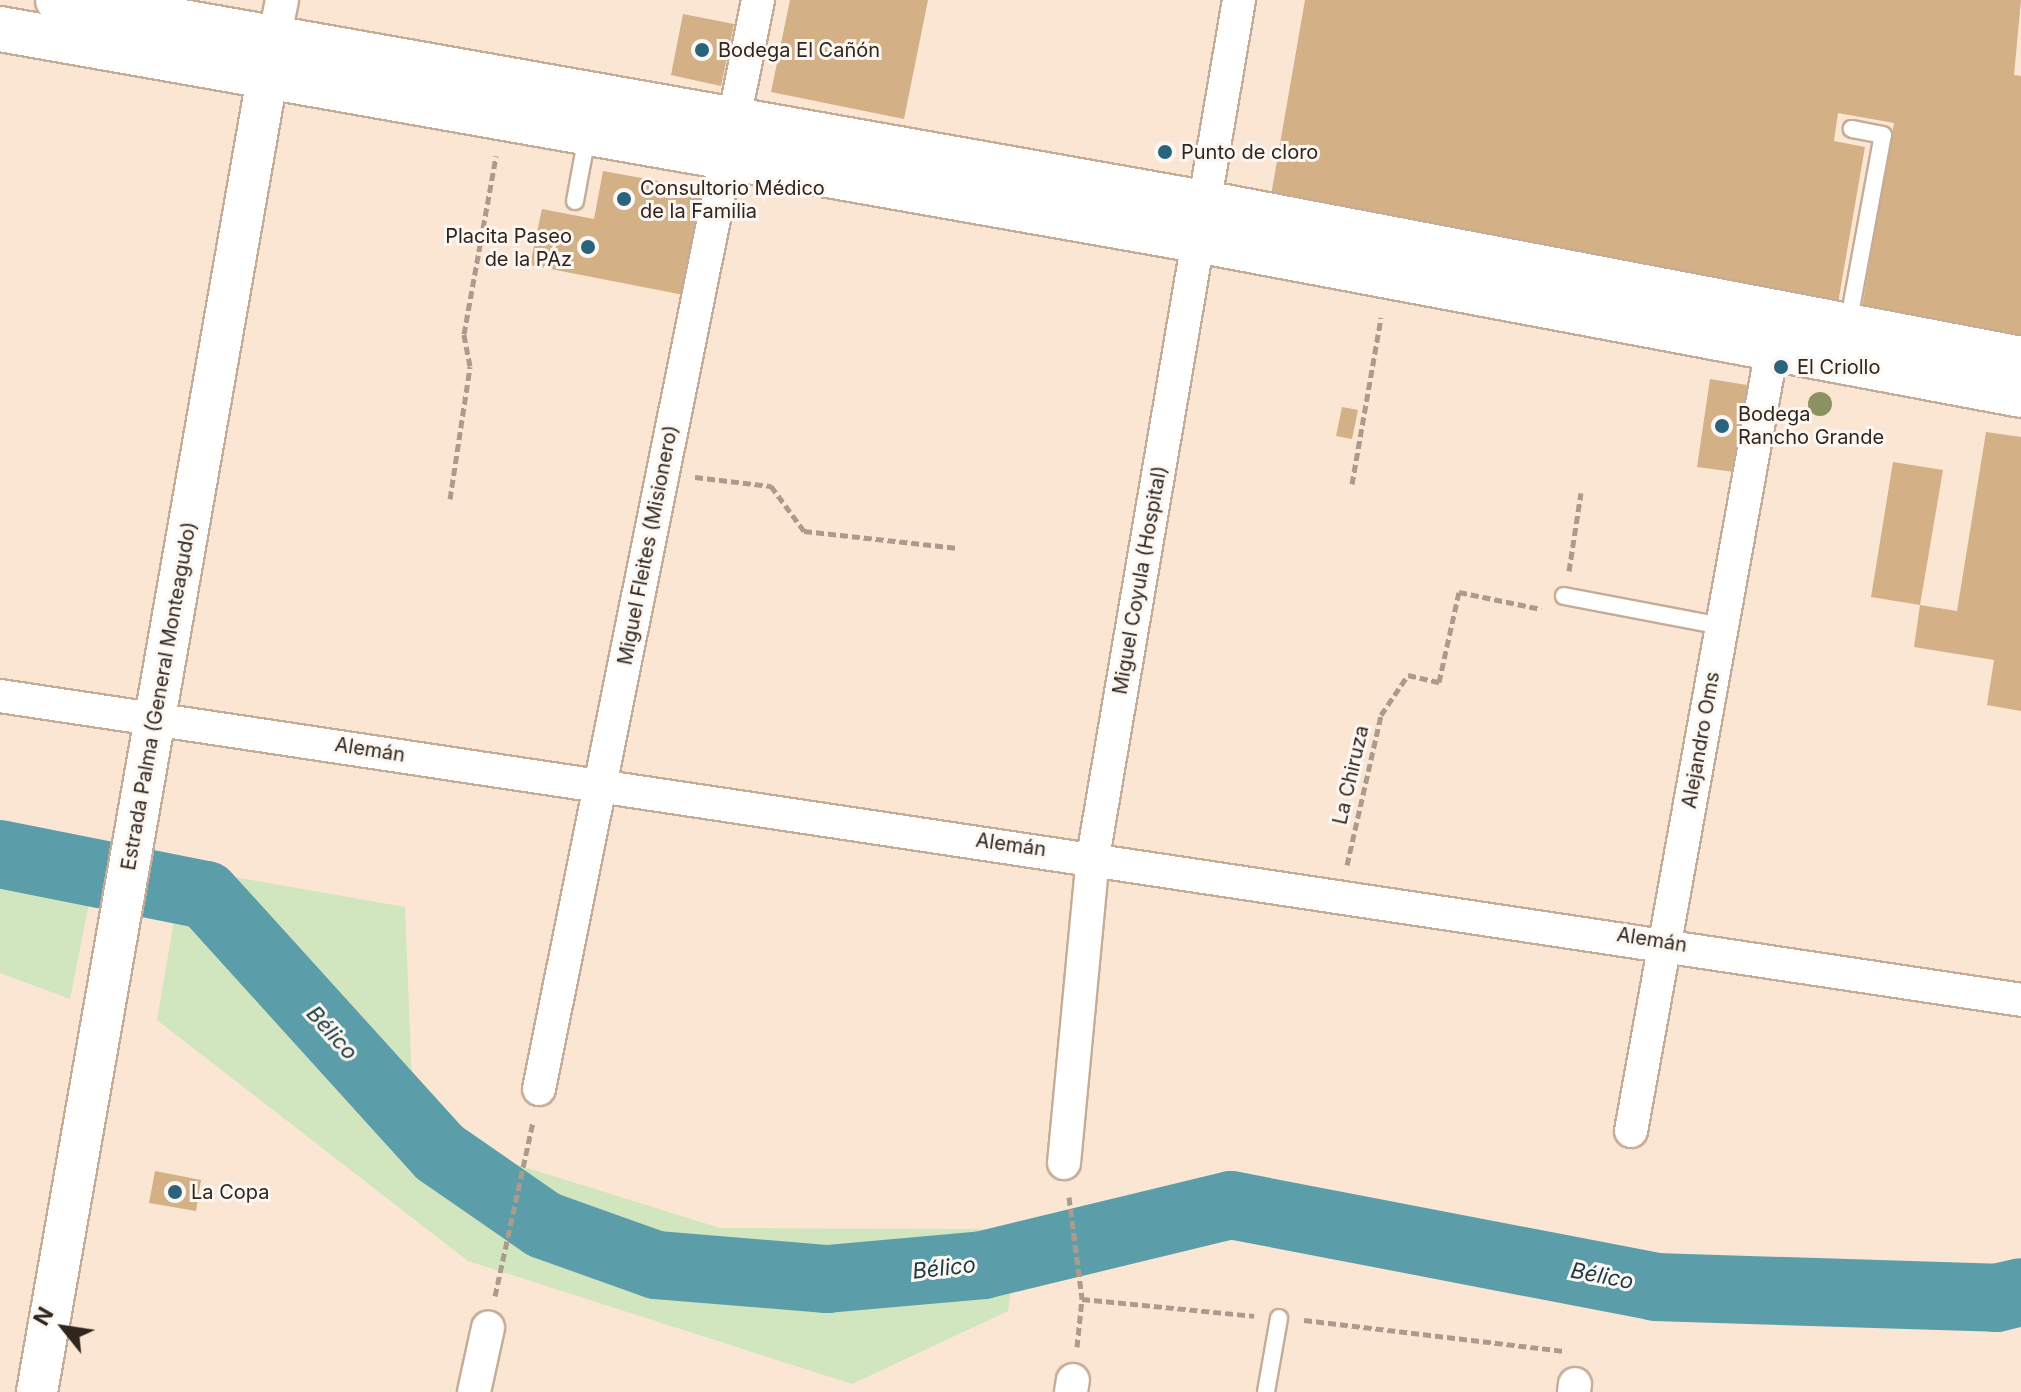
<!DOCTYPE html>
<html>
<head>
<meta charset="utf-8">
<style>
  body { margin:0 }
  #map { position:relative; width:2021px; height:1392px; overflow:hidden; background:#fbe6d4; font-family:Inter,sans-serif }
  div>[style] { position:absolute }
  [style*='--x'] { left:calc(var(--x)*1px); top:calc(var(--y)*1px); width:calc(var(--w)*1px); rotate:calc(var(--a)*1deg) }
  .green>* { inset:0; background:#d1e5bf }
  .river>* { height:68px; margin:-34px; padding:0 34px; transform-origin:34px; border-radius:34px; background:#5b9eaa }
  .building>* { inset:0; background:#d3b085 }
  .path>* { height:5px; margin-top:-2.5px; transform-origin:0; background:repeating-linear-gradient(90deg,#ac9b8d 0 8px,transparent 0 12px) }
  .roads { filter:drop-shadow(2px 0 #c5ac96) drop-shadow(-2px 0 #c5ac96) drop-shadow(0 2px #c5ac96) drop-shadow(0 -2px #c5ac96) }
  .service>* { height:16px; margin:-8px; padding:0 8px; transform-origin:8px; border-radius:8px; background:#fff }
  .minor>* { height:32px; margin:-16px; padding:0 16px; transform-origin:16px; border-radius:16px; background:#fff }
  .tertiary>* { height:40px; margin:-20px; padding:0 20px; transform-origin:20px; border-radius:20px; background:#fff }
  .secondary>* { height:44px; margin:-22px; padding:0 22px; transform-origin:22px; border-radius:22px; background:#fff }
  .trees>* { width:24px; height:24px; margin:-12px; border-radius:50%; background:#8b9160 }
  .dots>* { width:22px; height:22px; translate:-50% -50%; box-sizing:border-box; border:4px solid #fcf7f2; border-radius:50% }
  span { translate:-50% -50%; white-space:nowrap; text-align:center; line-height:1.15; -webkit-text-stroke:6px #fcf7f2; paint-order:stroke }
  .poi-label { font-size:20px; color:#30261e }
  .left { translate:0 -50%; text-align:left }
  .right { translate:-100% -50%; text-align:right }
  .street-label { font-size:20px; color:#30261e }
  .water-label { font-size:22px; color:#183a40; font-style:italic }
  .north { position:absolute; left:24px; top:1288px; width:80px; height:80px; -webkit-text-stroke:6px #fcf7f2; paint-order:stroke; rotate:300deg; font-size:22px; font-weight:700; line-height:32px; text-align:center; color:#30261e }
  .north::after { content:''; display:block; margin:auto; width:28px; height:36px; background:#30261e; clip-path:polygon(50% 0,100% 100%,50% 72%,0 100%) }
</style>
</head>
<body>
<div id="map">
  <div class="green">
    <i style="clip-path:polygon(0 821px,99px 853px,70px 999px,0 973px)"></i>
    <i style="clip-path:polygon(183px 868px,405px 907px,412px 1084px,492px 1157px,720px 1228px,1019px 1229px,1008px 1311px,852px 1384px,468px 1261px,157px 1020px)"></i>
  </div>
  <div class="river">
    <i style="--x:0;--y:854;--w:210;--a:11.3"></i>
    <i style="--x:206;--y:895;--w:348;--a:47.8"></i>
    <i style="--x:440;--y:1153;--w:126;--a:34.7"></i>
    <i style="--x:544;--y:1225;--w:119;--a:19.7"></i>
    <i style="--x:656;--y:1265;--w:172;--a:4.7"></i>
    <i style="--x:827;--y:1279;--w:157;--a:-5.1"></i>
    <i style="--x:983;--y:1265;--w:255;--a:-13.6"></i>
    <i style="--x:1231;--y:1205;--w:432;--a:10.9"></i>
    <i style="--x:1655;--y:1287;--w:341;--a:1.8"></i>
    <i style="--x:1996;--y:1298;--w:26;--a:-13"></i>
  </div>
  <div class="building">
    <i style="clip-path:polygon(790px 0,928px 0,904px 119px,771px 92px)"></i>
    <i style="clip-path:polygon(1305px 0,2021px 0,2014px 75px,2021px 76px,2021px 354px,2006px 352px,2009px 332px,1862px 308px,1894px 123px,1838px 113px,1834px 141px,1865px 147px,1838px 303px,1269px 207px)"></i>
    <i style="clip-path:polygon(683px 14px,734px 24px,721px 86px,671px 75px)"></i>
    <i style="clip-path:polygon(603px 171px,708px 190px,689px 296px,530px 265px,542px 209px,594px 219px)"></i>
    <i style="clip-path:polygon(1710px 379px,1747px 385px,1734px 472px,1697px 467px)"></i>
    <i style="clip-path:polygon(1342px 407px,1358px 410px,1352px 439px,1336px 436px)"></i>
    <i style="clip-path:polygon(1986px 432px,2021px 437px,2021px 711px,1987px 705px,1994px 660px,1914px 647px,1920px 605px,1871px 597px,1893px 462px,1943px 470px,1920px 605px,1957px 611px)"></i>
    <i style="clip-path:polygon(155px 1171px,201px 1180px,196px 1211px,149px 1203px)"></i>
  </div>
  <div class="path">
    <i style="--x:695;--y:477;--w:77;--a:6.8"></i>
    <i style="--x:771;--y:486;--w:56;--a:53.7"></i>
    <i style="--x:804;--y:531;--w:155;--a:6.3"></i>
    <i style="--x:1352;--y:484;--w:169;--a:-80.1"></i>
    <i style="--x:450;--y:499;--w:134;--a:-81.4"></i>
    <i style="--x:470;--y:366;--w:33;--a:-101"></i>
    <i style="--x:464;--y:334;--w:181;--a:-79.8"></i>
    <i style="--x:1569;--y:571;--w:79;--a:-81.3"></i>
    <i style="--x:1347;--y:865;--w:154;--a:-77.2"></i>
    <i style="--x:1381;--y:715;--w:48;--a:-56"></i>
    <i style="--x:1408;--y:675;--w:32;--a:13"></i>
    <i style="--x:1439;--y:682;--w:92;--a:-77.5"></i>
    <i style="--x:1459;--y:592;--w:84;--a:11.7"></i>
    <i style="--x:1069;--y:1197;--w:103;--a:82.7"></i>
    <i style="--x:495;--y:1296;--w:178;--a:-77.7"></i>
    <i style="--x:1304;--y:1320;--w:263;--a:6.8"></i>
    <i style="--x:1077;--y:1347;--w:48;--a:-84.1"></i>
    <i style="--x:1082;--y:1299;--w:173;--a:5.6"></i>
  </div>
  <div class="roads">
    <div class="service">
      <i style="--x:575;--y:201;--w:66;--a:-79.5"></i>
      <i style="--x:1848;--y:325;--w:193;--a:-79.6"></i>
      <i style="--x:1883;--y:135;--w:32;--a:-169"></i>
      <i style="--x:1564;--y:596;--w:161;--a:10.8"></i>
      <i style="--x:1266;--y:1392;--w:75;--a:-80"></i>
    </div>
    <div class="minor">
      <i style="--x:270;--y:60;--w:61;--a:-78.7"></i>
      <i style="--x:0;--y:696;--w:2044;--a:8.55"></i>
      <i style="--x:539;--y:1089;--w:1111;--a:-78.63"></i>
      <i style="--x:1631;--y:1131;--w:795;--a:-79.78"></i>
      <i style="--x:1064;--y:1163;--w:307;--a:-84.6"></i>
      <i style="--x:1093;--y:857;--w:869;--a:-80.33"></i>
      <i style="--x:474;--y:1392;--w:66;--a:-77.7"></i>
      <i style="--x:1071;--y:1392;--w:12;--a:-81"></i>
      <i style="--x:1574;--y:1392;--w:8;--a:-83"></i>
    </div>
    <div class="tertiary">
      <i style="--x:37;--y:1392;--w:1334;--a:-80.07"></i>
    </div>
    <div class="secondary">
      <i style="--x:58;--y:0;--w:1164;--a:10.05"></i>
      <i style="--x:1204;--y:203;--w:832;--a:10.81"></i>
      <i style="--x:0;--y:29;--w:1215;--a:10"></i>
      <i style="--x:1197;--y:240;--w:838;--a:10.65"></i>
    </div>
  </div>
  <div class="trees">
    <i style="left:1820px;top:404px"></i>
  </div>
  <div class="dots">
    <i style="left:702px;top:50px;background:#29637c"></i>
    <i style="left:1165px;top:152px;background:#29637c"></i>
    <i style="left:624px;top:199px;background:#29637c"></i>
    <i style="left:588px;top:247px;background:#29637c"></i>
    <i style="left:1781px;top:367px;background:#29637c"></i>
    <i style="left:1722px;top:426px;background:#29637c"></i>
    <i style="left:175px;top:1192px;background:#29637c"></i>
  </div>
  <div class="poi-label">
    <span class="left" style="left:718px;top:50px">Bodega El Cañón</span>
    <span class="left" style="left:1181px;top:152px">Punto de cloro</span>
    <span class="left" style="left:640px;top:200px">Consultorio Médico<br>de la Familia</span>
    <span class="right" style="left:572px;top:248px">Placita Paseo<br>de la PAz</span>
    <span class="left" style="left:1797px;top:367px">El Criollo</span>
    <span class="left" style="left:1738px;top:426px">Bodega<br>Rancho Grande</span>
    <span class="left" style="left:191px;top:1192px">La Copa</span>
  </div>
  <div class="street-label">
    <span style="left:648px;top:545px;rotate:-79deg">Miguel Fleites (Misionero)</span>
    <span style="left:1140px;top:580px;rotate:-80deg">Miguel Coyula (Hospital)</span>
    <span style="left:159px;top:696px;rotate:-80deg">Estrada Palma (General Monteagudo)</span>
    <span style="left:1701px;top:740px;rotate:-80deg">Alejandro Oms</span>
    <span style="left:370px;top:750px;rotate:9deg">Alemán</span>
    <span style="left:1351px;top:775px;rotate:-77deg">La Chiruza</span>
    <span style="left:1011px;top:845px;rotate:8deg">Alemán</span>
    <span style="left:1652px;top:940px;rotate:9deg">Alemán</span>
  </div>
  <div class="water-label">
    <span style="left:332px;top:1033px;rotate:48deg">Bélico</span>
    <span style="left:944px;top:1268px;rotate:-6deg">Bélico</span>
    <span style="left:1602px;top:1276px;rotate:11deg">Bélico</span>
  </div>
  <div class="north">N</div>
</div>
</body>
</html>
